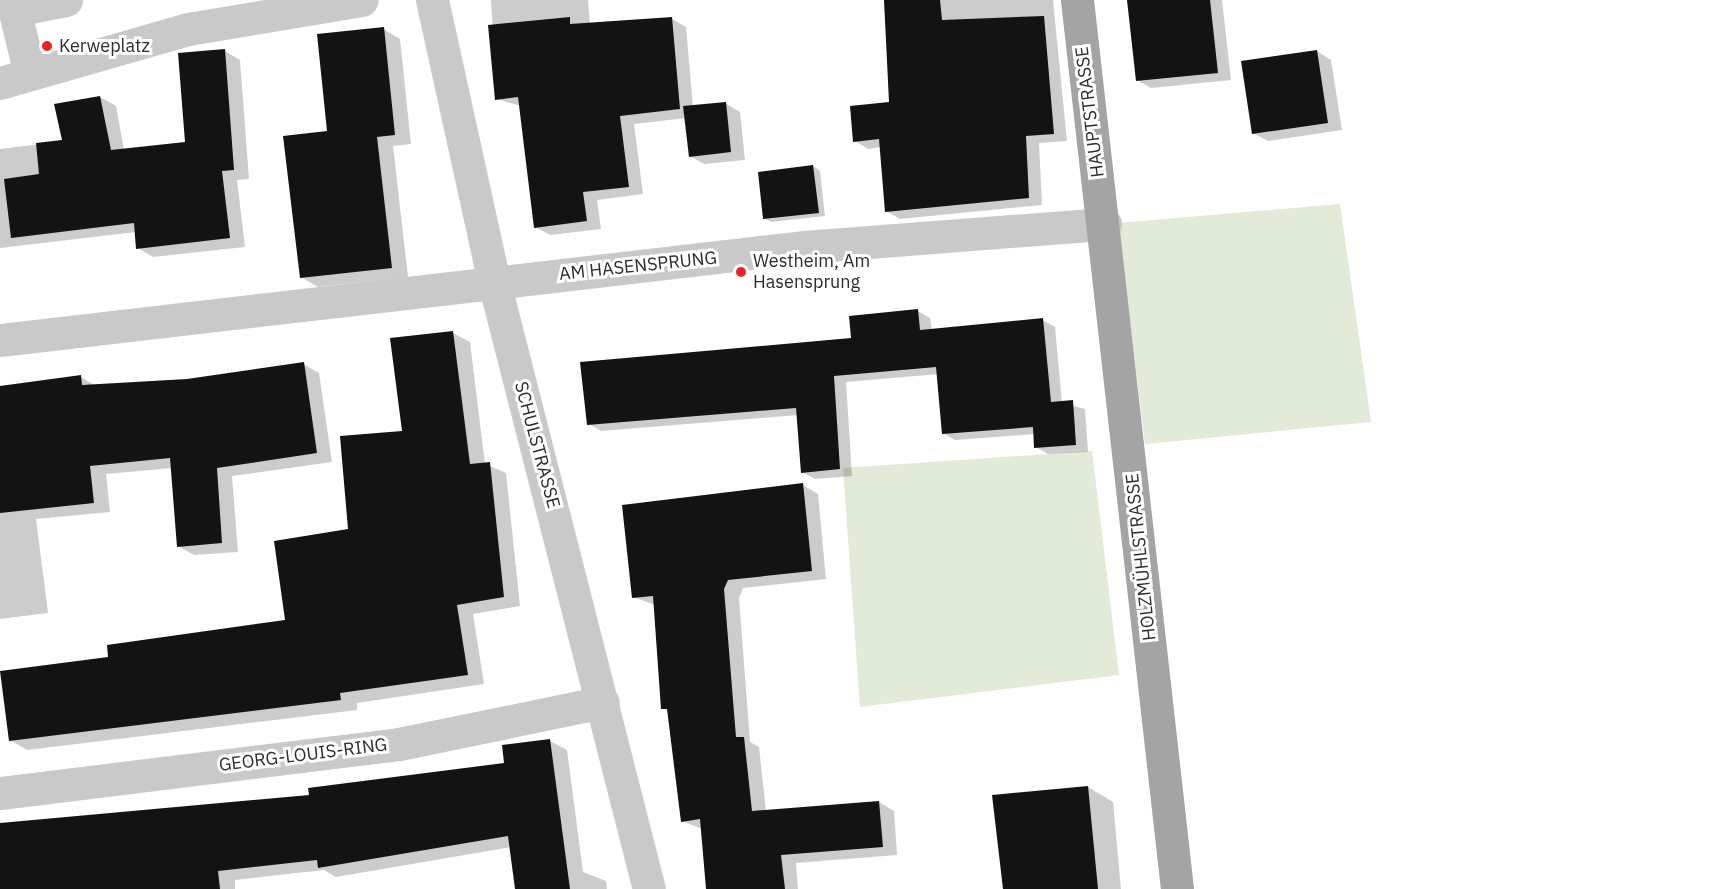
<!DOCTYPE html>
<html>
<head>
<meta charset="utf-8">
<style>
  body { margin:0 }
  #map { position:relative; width:1728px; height:889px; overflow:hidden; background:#fff; font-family:"IBM Plex Sans",sans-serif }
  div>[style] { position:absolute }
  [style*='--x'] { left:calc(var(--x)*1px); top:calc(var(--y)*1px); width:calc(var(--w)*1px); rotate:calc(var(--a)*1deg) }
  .green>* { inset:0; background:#e1ebd7 }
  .shadow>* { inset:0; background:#0003 }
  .building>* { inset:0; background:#131313 }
  .minor>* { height:33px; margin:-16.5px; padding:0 16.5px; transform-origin:16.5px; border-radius:16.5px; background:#c9c9c9 }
  .major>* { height:33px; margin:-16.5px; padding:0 16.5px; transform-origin:16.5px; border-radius:16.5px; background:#a4a4a4 }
  .dots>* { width:16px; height:16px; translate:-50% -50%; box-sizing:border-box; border:3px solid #fff; border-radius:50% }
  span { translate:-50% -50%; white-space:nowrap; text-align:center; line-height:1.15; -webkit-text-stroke:6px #fff; paint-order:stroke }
  .poi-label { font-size:18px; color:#2c2c2c }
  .left { translate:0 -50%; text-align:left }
  .street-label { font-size:18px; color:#2c2c2c }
</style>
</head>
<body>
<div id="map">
  <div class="green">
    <i style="clip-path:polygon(1340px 204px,1371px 422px,1145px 444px,1118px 223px)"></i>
    <i style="clip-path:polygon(1092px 451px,1119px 675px,860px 707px,843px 468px)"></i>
  </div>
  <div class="shadow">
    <i style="clip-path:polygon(491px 0,588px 0,590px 25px,672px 19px,686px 27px,693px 107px,725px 103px,740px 112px,745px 160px,704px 164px,690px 156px,686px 118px,634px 124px,643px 194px,597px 200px,601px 229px,550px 235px,535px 227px,520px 106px,497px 99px)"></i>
    <i style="clip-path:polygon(884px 0,1053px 0,1067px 141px,1039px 143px,1042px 205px,900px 219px,886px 211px,881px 147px,868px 149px,855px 141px,891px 103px)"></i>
    <i style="clip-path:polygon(1129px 0,1222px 0,1231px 80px,1151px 88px,1137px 80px)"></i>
    <i style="clip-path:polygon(383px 29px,400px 39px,411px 144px,393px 146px,408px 277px,318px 287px,301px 277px,329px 133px)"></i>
    <i style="clip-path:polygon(225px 51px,240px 60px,249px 179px,237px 180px,245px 247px,153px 257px,138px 248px,136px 232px,0 248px,0 149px,64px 141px,100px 97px,116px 106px,124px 150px,187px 143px)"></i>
    <i style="clip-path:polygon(1317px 51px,1331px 60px,1342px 130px,1268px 141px,1253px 133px)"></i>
    <i style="clip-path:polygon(813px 166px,820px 171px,825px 216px,771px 222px,764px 218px)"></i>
    <i style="clip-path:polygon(918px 311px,930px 318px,932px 331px,1042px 320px,1055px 327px,1062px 403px,1085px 409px,1088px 452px,1048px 454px,1036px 447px,1035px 434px,955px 440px,943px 433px,939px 374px,846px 382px,852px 476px,815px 479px,802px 472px,798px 415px,601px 431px,589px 424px,853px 339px)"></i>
    <i style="clip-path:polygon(453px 333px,470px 342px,485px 464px,506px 473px,520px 606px,473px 614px,484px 684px,357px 703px,357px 710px,27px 750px,10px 740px,110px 658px,287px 622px,349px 531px)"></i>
    <i style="clip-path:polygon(303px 364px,319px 373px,332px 462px,232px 476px,238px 552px,194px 555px,178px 546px,172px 468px,106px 474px,110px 512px,36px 519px,48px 613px,0 619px,0 387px,81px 377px,96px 386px,187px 380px)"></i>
    <i style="clip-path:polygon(803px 485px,818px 494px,826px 579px,743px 588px,739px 598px,750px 742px,759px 747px,766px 811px,879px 802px,894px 811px,897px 855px,796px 863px,798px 889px,707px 889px,702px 829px,682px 821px,669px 712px,663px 708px,655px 605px,633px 597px)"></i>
    <i style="clip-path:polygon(550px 741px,567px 750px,583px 872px,606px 881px,607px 889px,517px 889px,511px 847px,336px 877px,324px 870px,235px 880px,235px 889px,0 889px,0 825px,311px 796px,506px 764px)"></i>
    <i style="clip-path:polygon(1088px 787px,1113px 802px,1121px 889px,1005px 889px)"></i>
  </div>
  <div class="building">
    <i style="clip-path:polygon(884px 0,940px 0,942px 20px,1044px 16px,1054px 134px,1026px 136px,1029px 198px,885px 212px,879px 139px,853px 142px,850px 106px,889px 102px)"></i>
    <i style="clip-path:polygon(1127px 0,1210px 0,1218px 73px,1136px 81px)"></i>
    <i style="clip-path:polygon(570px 17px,570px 24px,672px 17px,680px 109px,620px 116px,629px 187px,583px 192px,587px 221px,534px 228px,518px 97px,495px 100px,488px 25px)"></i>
    <i style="clip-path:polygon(384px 27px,395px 135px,377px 137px,392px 268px,300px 278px,283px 136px,327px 131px,317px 34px)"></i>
    <i style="clip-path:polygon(225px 49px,234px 170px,222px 171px,230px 238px,136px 249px,134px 223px,11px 238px,4px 179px,39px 174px,36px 143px,62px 140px,54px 104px,100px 96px,111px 150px,185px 142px,178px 53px)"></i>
    <i style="clip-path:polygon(1317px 50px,1328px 123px,1252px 134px,1241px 61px)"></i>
    <i style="clip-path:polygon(726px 102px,731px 152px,689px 157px,683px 106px)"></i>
    <i style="clip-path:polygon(813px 165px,819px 213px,763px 219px,758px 172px)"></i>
    <i style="clip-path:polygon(918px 309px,920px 330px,1043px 318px,1051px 402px,1073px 400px,1076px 445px,1034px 448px,1033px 427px,942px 434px,936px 367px,834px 376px,840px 469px,801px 473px,796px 408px,587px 425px,580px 362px,851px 338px,849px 316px)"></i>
    <i style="clip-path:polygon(453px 331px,470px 464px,490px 462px,504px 597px,457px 605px,468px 675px,340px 693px,341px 700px,9px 741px,0 671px,108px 657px,107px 645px,285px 620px,274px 541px,348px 529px,340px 436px,402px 431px,390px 338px)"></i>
    <i style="clip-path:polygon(304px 362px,317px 453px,217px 468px,222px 543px,177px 547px,170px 458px,90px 466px,94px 503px,0 513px,0 386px,81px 375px,82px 385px,187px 379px)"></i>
    <i style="clip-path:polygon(803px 483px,812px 571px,728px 580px,724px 589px,736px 737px,744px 737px,752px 811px,879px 801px,883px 847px,781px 855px,785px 889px,706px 889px,700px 819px,681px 822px,667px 709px,661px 709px,653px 596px,632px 598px,622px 505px)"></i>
    <i style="clip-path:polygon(550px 739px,570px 889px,515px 889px,508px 836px,318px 868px,317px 860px,218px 871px,220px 889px,0 889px,0 823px,309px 795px,308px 788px,504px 763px,502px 745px)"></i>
    <i style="clip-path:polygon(1088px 786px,1098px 889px,1003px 889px,992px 795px)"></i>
  </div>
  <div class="minor">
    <i style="--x:12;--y:0;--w:76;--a:76.3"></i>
    <i style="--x:432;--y:0;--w:289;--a:77.6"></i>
    <i style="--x:494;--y:282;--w:626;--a:75.68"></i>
    <i style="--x:14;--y:10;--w:53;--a:-10.9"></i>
    <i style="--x:0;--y:83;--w:196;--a:-16"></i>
    <i style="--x:188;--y:29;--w:176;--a:-9.5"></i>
    <i style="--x:0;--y:340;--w:809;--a:-6.6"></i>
    <i style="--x:804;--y:247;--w:302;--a:-4.4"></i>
    <i style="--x:0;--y:793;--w:402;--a:-7"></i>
    <i style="--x:399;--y:744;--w:208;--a:-11.6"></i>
  </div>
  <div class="major">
    <i style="--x:1077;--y:0;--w:895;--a:83.58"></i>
  </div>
  <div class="dots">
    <i style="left:47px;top:46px;background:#ef2123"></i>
    <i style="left:741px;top:272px;background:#ef2123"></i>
  </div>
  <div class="poi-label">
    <span class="left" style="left:59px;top:46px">Kerweplatz</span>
    <span class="left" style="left:753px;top:272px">Westheim, Am<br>Hasensprung</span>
  </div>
  <div class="street-label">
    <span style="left:1090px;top:112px;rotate:-97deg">HAUPTSTRASSE</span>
    <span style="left:638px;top:266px;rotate:-6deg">AM HASENSPRUNG</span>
    <span style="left:537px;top:445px;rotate:75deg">SCHULSTRASSE</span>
    <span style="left:1141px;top:557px;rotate:-96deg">HOLZMÜHLSTRASSE</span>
    <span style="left:303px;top:755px;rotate:-7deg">GEORG-LOUIS-RING</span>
  </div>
</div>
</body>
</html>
